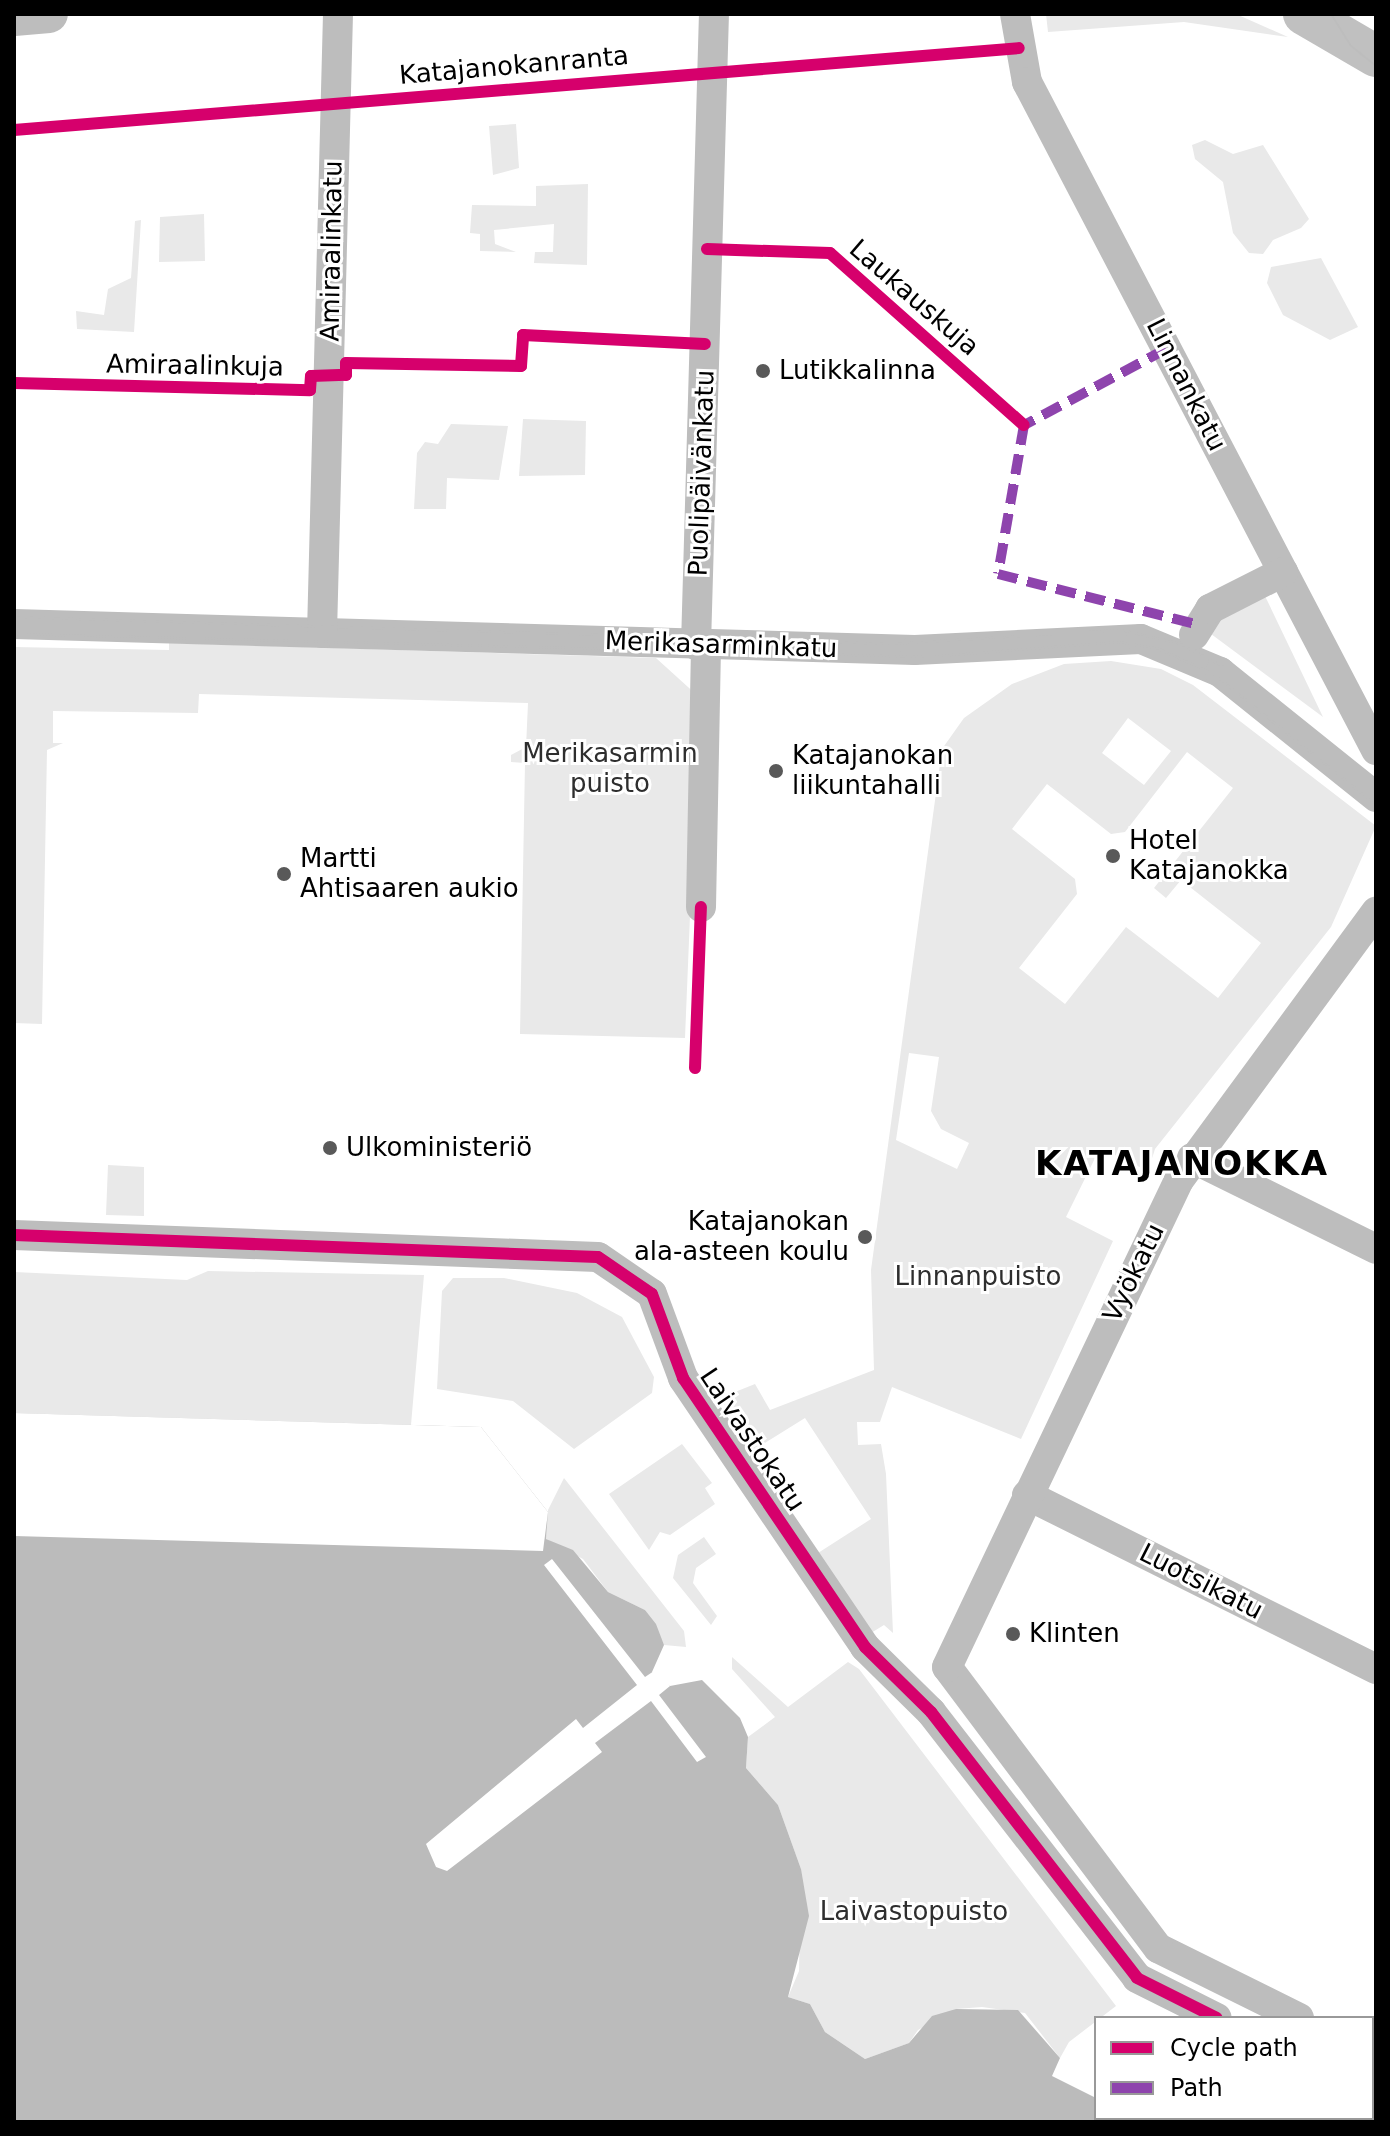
<!DOCTYPE html>
<html>
<head>
<meta charset="utf-8">
<style>
  body { margin:0 }
  #map { position:relative; width:1390px; height:2136px; overflow:hidden; background:#fff; font-family:"DejaVu Sans",sans-serif }
  div>[style] { position:absolute }
  [style*='--x'] { left:calc(var(--x)*1px); top:calc(var(--y)*1px); width:calc(var(--w)*1px); rotate:calc(var(--a)*1deg) }
  .green>* { inset:0; background:#e9e9e9 }
  .water>* { inset:0; background:#bbb }
  .pier>* { inset:0; background:#fff }
  .minor>* { height:30px; margin:-15px; padding:0 15px; transform-origin:15px; border-radius:15px; background:#bdbdbd }
  .tertiary>* { height:38px; margin:-19px; padding:0 19px; transform-origin:19px; border-radius:19px; background:#bdbdbd }
  .secondary>* { height:42px; margin:-21px; padding:0 21px; transform-origin:21px; border-radius:21px; background:#c0c0c0 }
  .tram>* { height:2px; margin:-1px; padding:0 1px; transform-origin:1px; border-radius:1px; background:#bdbdbd }
  .quiet>* { height:10px; margin-top:-5px; transform-origin:0; background:repeating-linear-gradient(90deg,#8e44ad 0 20px,transparent 0 30px) }
  .cycleway>* { height:12px; margin:-6px; padding:0 6px; transform-origin:6px; border-radius:6px; background:#d6006c }
  .dots>* { width:22px; height:22px; translate:-50% -50%; box-sizing:border-box; border:4px solid #fff; border-radius:50% }
  span { translate:-50% -50%; white-space:nowrap; text-align:center; line-height:1.15; -webkit-text-stroke:6px #fff; paint-order:stroke }
  .street-label { font-size:26px; color:#000 }
  .poi-label { font-size:26px; color:#000 }
  .left { translate:0 -50%; text-align:left }
  .right { translate:-100% -50%; text-align:right }
  .park-label { font-size:26px; color:#2e2e2e }
  .district-label { font-size:34px; color:#000; font-weight:700; letter-spacing:2px }
  .frame { position:absolute; inset:0; border:16px solid #000; pointer-events:none }
  .legend { position:absolute; left:1094px; top:2016px; width:280px; height:104px; box-sizing:border-box; background:#fff; border:2px solid #999; margin:0; padding:10px 14px; list-style:none; font-size:24px; color:#000 }
  .legend li { display:flex; align-items:center; gap:16px; height:40px }
  .legend b { width:40px; border:2px solid #999 }
</style>
</head>
<body>
<div id="map">
  <div class="green">
    <i style="clip-path:polygon(1046px 14px,1236px 14px,1288px 37px,1184px 22px,1048px 32px)"></i>
    <i style="clip-path:polygon(516px 124px,519px 168px,493px 175px,489px 126px)"></i>
    <i style="clip-path:polygon(1205px 140px,1233px 154px,1263px 145px,1309px 219px,1301px 228px,1273px 240px,1263px 254px,1249px 253px,1233px 233px,1223px 182px,1195px 159px,1192px 145px)"></i>
    <i style="clip-path:polygon(588px 184px,587px 265px,534px 263px,535px 252px,553px 252px,554px 224px,494px 230px,495px 244px,516px 252px,480px 251px,480px 234px,470px 233px,472px 205px,536px 206px,536px 186px)"></i>
    <i style="clip-path:polygon(204px 214px,205px 261px,159px 262px,160px 217px)"></i>
    <i style="clip-path:polygon(141px 220px,134px 332px,77px 329px,76px 311px,104px 315px,108px 289px,131px 278px,135px 221px)"></i>
    <i style="clip-path:polygon(1321px 258px,1358px 327px,1330px 340px,1283px 315px,1267px 283px,1271px 267px)"></i>
    <i style="clip-path:polygon(523px 419px,586px 421px,585px 475px,519px 476px)"></i>
    <i style="clip-path:polygon(451px 424px,508px 426px,499px 480px,447px 478px,446px 509px,414px 509px,417px 453px,425px 442px,438px 444px)"></i>
    <i style="clip-path:polygon(1265px 596px,1323px 717px,1203px 628px)"></i>
    <i style="clip-path:polygon(169px 643px,656px 658px,699px 697px,685px 1038px,520px 1034px,525px 763px,511px 762px,511px 755px,526px 747px,528px 703px,199px 694px,198px 713px,53px 711px,53px 743px,63px 743px,47px 750px,42px 1024px,14px 1023px,14px 647px,169px 650px)"></i>
    <i style="clip-path:polygon(evenodd,1111px 661px,1161px 669px,1193px 685px,1376px 826px,1331px 927px,1155px 1149px,1148px 1171px,1100px 1148px,1066px 1217px,1113px 1241px,1021px 1439px,892px 1387px,880px 1422px,857px 1422px,858px 1445px,881px 1444px,886px 1474px,893px 1633px,884px 1625px,871px 1633px,818px 1553px,871px 1519px,805px 1418px,752px 1451px,720px 1398px,755px 1384px,770px 1410px,874px 1370px,871px 1270px,942px 749px,964px 718px,1012px 684px,1064px 664px,1111px 661px,1128px 718px,1171px 751px,1144px 785px,1102px 753px,1128px 718px,1111px 661px,1187px 752px,1233px 788px,1154px 888px,1166px 898px,1181px 880px,1261px 943px,1218px 998px,1126px 927px,1065px 1004px,1019px 968px,1077px 894px,1075px 879px,1012px 829px,1047px 784px,1111px 834px,1125px 832px,1187px 752px,1111px 661px,909px 1053px,939px 1057px,931px 1111px,941px 1129px,969px 1143px,957px 1169px,896px 1140px,909px 1053px)"></i>
    <i style="clip-path:polygon(108px 1165px,144px 1167px,144px 1216px,106px 1215px)"></i>
    <i style="clip-path:polygon(208px 1271px,424px 1275px,411px 1425px,14px 1413px,14px 1272px,187px 1280px)"></i>
    <i style="clip-path:polygon(453px 1278px,504px 1278px,577px 1293px,622px 1317px,654px 1377px,652px 1393px,574px 1449px,513px 1401px,437px 1389px,442px 1291px)"></i>
    <i style="clip-path:polygon(682px 1444px,712px 1483px,705px 1488px,715px 1504px,670px 1535px,660px 1532px,649px 1550px,609px 1494px)"></i>
    <i style="clip-path:polygon(564px 1478px,684px 1631px,686px 1647px,664px 1645px,645px 1610px,608px 1592px,583px 1559px,546px 1539px,548px 1510px)"></i>
    <i style="clip-path:polygon(704px 1537px,716px 1554px,696px 1568px,693px 1583px,717px 1616px,711px 1625px,673px 1578px,678px 1555px)"></i>
    <i style="clip-path:polygon(732px 1657px,788px 1707px,848px 1662px,859px 1669px,1116px 2006px,1069px 2042px,1060px 2058px,1025px 2013px,982px 2007px,956px 2009px,918px 2030px,909px 2043px,865px 2059px,825px 2032px,810px 2004px,788px 1997px,799px 1971px,801px 1869px,778px 1805px,746px 1768px,748px 1737px,775px 1717px,732px 1669px)"></i>
  </div>
  <div class="water">
    <i style="clip-path:polygon(14px 1413px,481px 1427px,548px 1512px,546px 1539px,573px 1550px,608px 1592px,645px 1610px,656px 1624px,664px 1645px,652px 1672px,670px 1686px,702px 1680px,740px 1718px,748px 1737px,746px 1768px,778px 1805px,801px 1869px,809px 1916px,788px 1997px,810px 2004px,825px 2032px,865px 2059px,909px 2043px,932px 2016px,956px 2009px,1018px 2010px,1060px 2058px,1052px 2076px,1096px 2098px,1096px 2118px,1143px 2122px,14px 2122px)"></i>
  </div>
  <div class="pier">
    <i style="clip-path:polygon(14px 1413px,481px 1427px,548px 1512px,543px 1551px,14px 1536px)"></i>
    <i style="clip-path:polygon(552px 1559px,645px 1677px,657px 1669px,670px 1686px,659px 1695px,706px 1757px,697px 1762px,651px 1701px,595px 1743px,602px 1752px,447px 1871px,436px 1867px,426px 1844px,576px 1719px,583px 1728px,637px 1685px,544px 1565px)"></i>
  </div>
  <div class="minor">
    <i style="--x:1015;--y:14;--w:69;--a:80"></i>
    <i style="--x:1027;--y:82;--w:754;--a:62.41"></i>
    <i style="--x:14;--y:624;--w:901;--a:1.65"></i>
    <i style="--x:915;--y:650;--w:226;--a:-2.8"></i>
    <i style="--x:1141;--y:639;--w:86;--a:22.7"></i>
    <i style="--x:1220;--y:672;--w:200;--a:38.7"></i>
    <i style="--x:322;--y:633;--w:619;--a:-88.52"></i>
    <i style="--x:1194;--y:635;--w:31;--a:-58"></i>
    <i style="--x:1210;--y:609;--w:82;--a:-26.9"></i>
    <i style="--x:696;--y:645;--w:631;--a:-88.37"></i>
    <i style="--x:701;--y:907;--w:262;--a:-88.9"></i>
    <i style="--x:1192;--y:1158;--w:205;--a:26.3"></i>
    <i style="--x:14;--y:1235;--w:584;--a:2.16"></i>
    <i style="--x:598;--y:1257;--w:65;--a:34.4"></i>
    <i style="--x:652;--y:1294;--w:90;--a:69.7"></i>
    <i style="--x:683;--y:1378;--w:325;--a:55.9"></i>
    <i style="--x:865;--y:1647;--w:93;--a:44.6"></i>
    <i style="--x:931;--y:1712;--w:336;--a:52.2"></i>
    <i style="--x:1137;--y:1978;--w:89;--a:26.6"></i>
    <i style="--x:1027;--y:1495;--w:390;--a:26.5"></i>
    <i style="--x:1299;--y:2018;--w:157;--a:-153.6"></i>
    <i style="--x:1158;--y:1948;--w:351;--a:-126.9"></i>
    <i style="--x:947;--y:1667;--w:539;--a:-64.53"></i>
    <i style="--x:1179;--y:1180;--w:333;--a:-53.7"></i>
    <i style="--x:1372;--y:2055;--w:4;--a:27"></i>
    <i style="--x:1372;--y:2096;--w:4;--a:27"></i>
  </div>
  <div class="tertiary">
    <i style="--x:14;--y:17;--w:35;--a:-5"></i>
  </div>
  <div class="secondary">
    <i style="--x:1304;--y:14;--w:83;--a:30.3"></i>
  </div>
  <div class="tram">
    <i style="--x:1331;--y:14;--w:36;--a:58"></i>
    <i style="--x:1350;--y:45;--w:33;--a:39"></i>
    <i style="--x:14;--y:617;--w:877;--a:1.76"></i>
    <i style="--x:891;--y:644;--w:230;--a:-3.5"></i>
    <i style="--x:1121;--y:630;--w:62;--a:13.1"></i>
    <i style="--x:1181;--y:644;--w:50;--a:28.6"></i>
    <i style="--x:14;--y:634;--w:913;--a:1.44"></i>
    <i style="--x:927;--y:657;--w:192;--a:-4.5"></i>
    <i style="--x:1118;--y:642;--w:42;--a:9.7"></i>
    <i style="--x:1159;--y:649;--w:62;--a:24.9"></i>
    <i style="--x:1215;--y:675;--w:207;--a:38.9"></i>
  </div>
  <div class="quiet">
    <i style="--x:1166;--y:349;--w:161;--a:151.8"></i>
    <i style="--x:1024;--y:425;--w:151;--a:99.9"></i>
    <i style="--x:998;--y:574;--w:204;--a:14.2"></i>
  </div>
  <div class="cycleway">
    <i style="--x:14;--y:130;--w:1008;--a:-4.66"></i>
    <i style="--x:707;--y:249;--w:123;--a:1.9"></i>
    <i style="--x:830;--y:253;--w:259;--a:41.6"></i>
    <i style="--x:14;--y:383;--w:296;--a:1.4"></i>
    <i style="--x:310;--y:390;--w:14;--a:-86"></i>
    <i style="--x:311;--y:376;--w:35;--a:-2"></i>
    <i style="--x:346;--y:375;--w:12;--a:-90"></i>
    <i style="--x:346;--y:363;--w:175;--a:1"></i>
    <i style="--x:521;--y:366;--w:31;--a:-86"></i>
    <i style="--x:523;--y:335;--w:182;--a:2.8"></i>
    <i style="--x:695;--y:1068;--w:161;--a:-87.9"></i>
    <i style="--x:14;--y:1235;--w:584;--a:2.16"></i>
    <i style="--x:598;--y:1257;--w:65;--a:34.4"></i>
    <i style="--x:652;--y:1294;--w:90;--a:69.7"></i>
    <i style="--x:683;--y:1378;--w:325;--a:55.9"></i>
    <i style="--x:865;--y:1647;--w:93;--a:44.6"></i>
    <i style="--x:931;--y:1712;--w:336;--a:52.2"></i>
    <i style="--x:1137;--y:1978;--w:89;--a:26.6"></i>
  </div>
  <div class="dots">
    <i style="left:763px;top:371px;background:#595959"></i>
    <i style="left:776px;top:771px;background:#595959"></i>
    <i style="left:1113px;top:856px;background:#595959"></i>
    <i style="left:284px;top:874px;background:#595959"></i>
    <i style="left:330px;top:1148px;background:#595959"></i>
    <i style="left:865px;top:1237px;background:#595959"></i>
    <i style="left:1013px;top:1634px;background:#595959"></i>
  </div>
  <div class="street-label">
    <span style="left:514px;top:66px;rotate:-5deg">Katajanokanranta</span>
    <span style="left:332px;top:251px;rotate:-89deg">Amiraalinkatu</span>
    <span style="left:914px;top:298px;rotate:41deg">Laukauskuja</span>
    <span style="left:195px;top:366px;rotate:1deg">Amiraalinkuja</span>
    <span style="left:1186px;top:385px;rotate:63deg">Linnankatu</span>
    <span style="left:702px;top:473px;rotate:-88deg">Puolipäivänkatu</span>
    <span style="left:721px;top:645px;rotate:2deg">Merikasarminkatu</span>
    <span style="left:1134px;top:1273px;rotate:-64deg">Vyökatu</span>
    <span style="left:752px;top:1440px;rotate:56deg">Laivastokatu</span>
    <span style="left:1201px;top:1582px;rotate:27deg">Luotsikatu</span>
  </div>
  <div class="poi-label">
    <span class="left" style="left:779px;top:371px">Lutikkalinna</span>
    <span class="left" style="left:792px;top:771px">Katajanokan<br>liikuntahalli</span>
    <span class="left" style="left:1129px;top:856px">Hotel<br>Katajanokka</span>
    <span class="left" style="left:300px;top:874px">Martti<br>Ahtisaaren aukio</span>
    <span class="left" style="left:346px;top:1148px">Ulkoministeriö</span>
    <span class="right" style="left:849px;top:1237px">Katajanokan<br>ala-asteen koulu</span>
    <span class="left" style="left:1029px;top:1634px">Klinten</span>
  </div>
  <div class="park-label">
    <span style="left:610px;top:769px">Merikasarmin<br>puisto</span>
    <span style="left:978px;top:1277px">Linnanpuisto</span>
    <span style="left:914px;top:1912px">Laivastopuisto</span>
  </div>
  <div class="district-label">
    <span style="left:1182px;top:1164px">KATAJANOKKA</span>
  </div>
  <div class="frame"></div>
  <ul class="legend">
  <li><b style="height:10px;background:#d6006c"></b>Cycle path</li>
  <li><b style="height:10px;background:#8e44ad"></b>Path</li>
  </ul>
</div>
</body>
</html>
